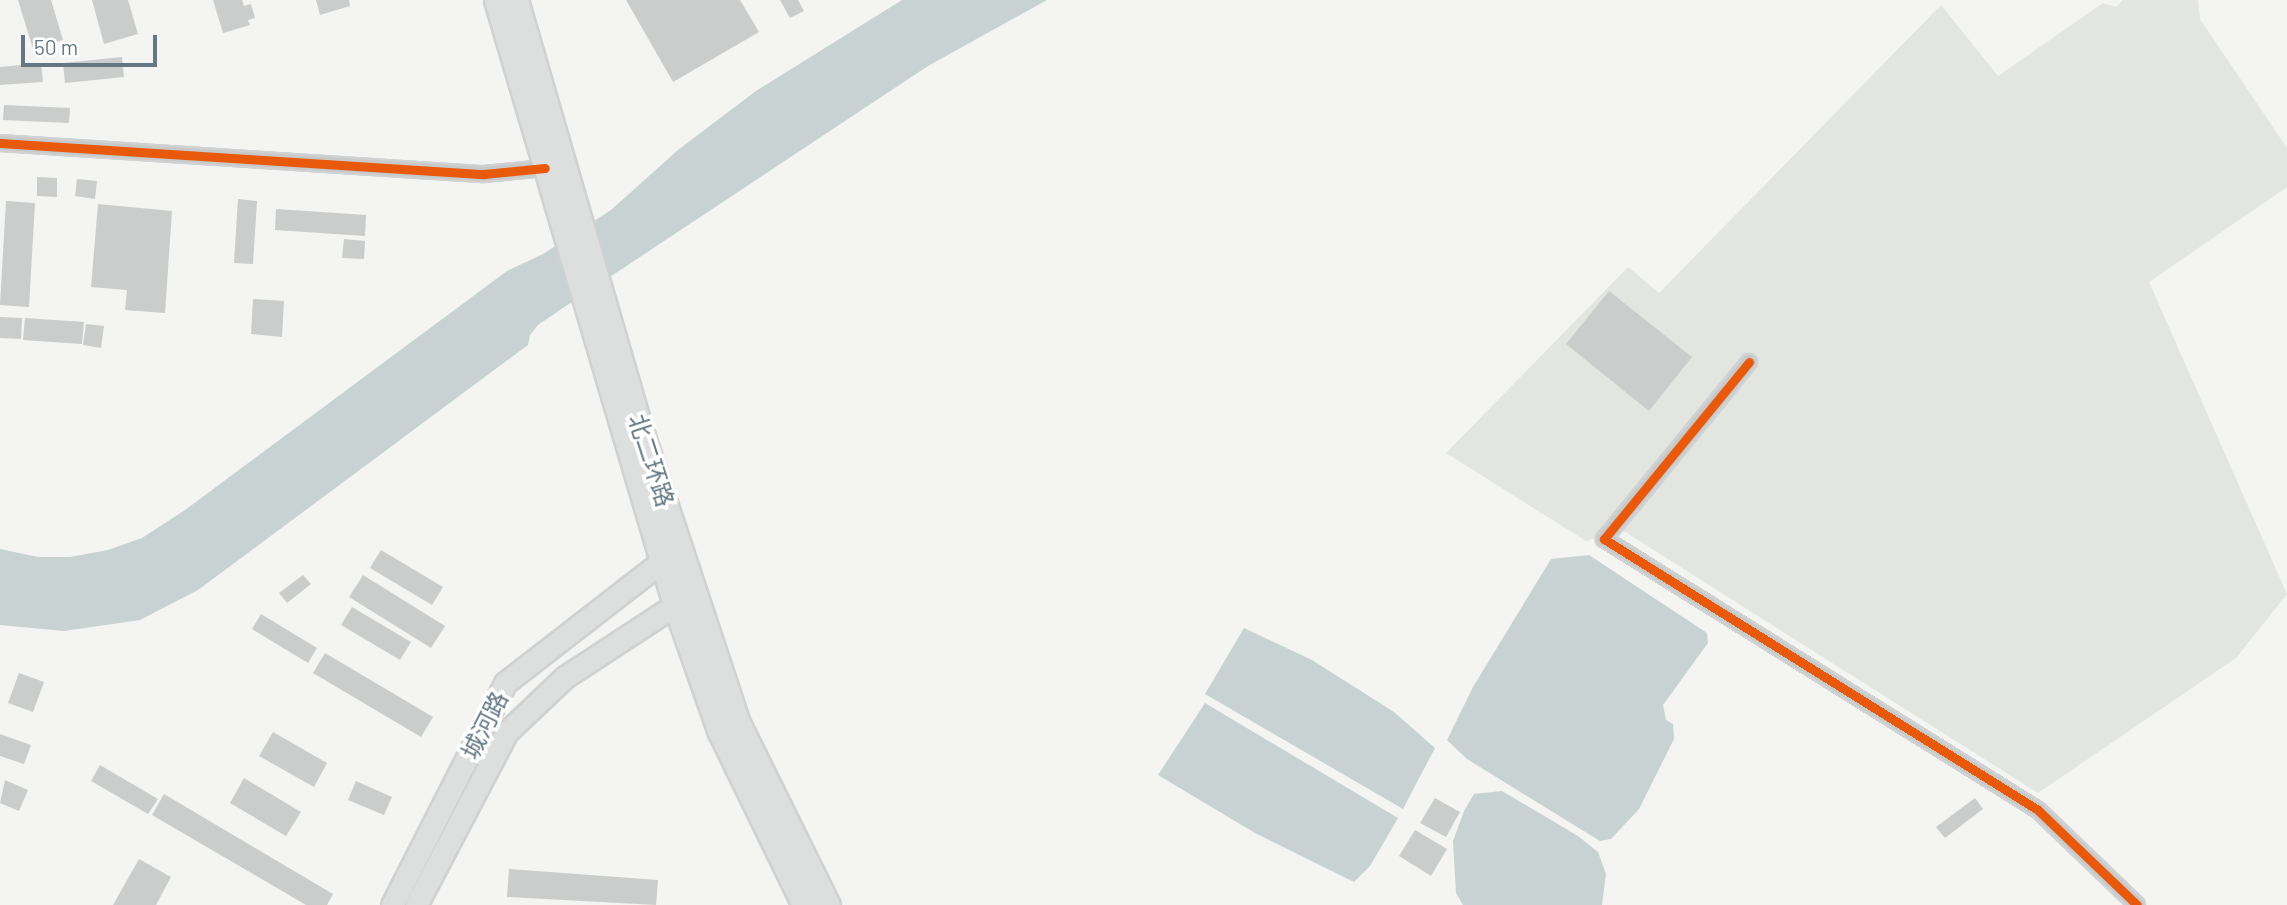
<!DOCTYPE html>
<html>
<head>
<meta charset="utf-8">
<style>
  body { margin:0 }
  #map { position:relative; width:2287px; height:905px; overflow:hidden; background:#f4f4f2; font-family:Barlow,"Noto Sans SC",sans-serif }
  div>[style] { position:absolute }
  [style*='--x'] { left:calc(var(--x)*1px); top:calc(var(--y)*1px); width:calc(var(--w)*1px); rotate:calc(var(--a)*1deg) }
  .green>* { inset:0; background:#e3e6e0 }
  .water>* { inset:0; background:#c8d2d3 }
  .building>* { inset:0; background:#cbcccc }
  .roads { filter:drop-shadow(2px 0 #d0d1d2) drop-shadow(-2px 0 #d0d1d2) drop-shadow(0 2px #d0d1d2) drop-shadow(0 -2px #d0d1d2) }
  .street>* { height:14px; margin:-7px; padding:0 7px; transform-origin:7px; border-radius:7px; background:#c8caca }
  .secondary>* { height:21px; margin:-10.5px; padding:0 10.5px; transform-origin:10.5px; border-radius:10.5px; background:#dddede }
  .primary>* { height:23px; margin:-11.5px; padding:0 11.5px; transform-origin:11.5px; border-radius:11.5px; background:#dddede }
  .cycleway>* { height:9px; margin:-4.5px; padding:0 4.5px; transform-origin:4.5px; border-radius:4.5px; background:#e8590c }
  span { translate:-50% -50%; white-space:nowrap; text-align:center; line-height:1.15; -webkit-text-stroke:7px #fff; paint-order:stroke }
  .street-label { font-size:24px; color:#647782 }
  .scale { position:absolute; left:21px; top:35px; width:136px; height:32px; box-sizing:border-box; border:4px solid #647782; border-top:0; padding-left:9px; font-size:21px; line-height:24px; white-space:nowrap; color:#647782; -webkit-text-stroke:5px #fff; paint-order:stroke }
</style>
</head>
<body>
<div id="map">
  <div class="green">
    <i style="clip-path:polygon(2123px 0,2198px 0,2200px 19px,2287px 148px,2287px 187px,2149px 282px,2287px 594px,2236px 658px,2038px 793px,1622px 530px,1586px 541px,1446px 453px,1628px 267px,1659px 293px,1941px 5px,1998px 76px,2103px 3px,2116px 7px)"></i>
  </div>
  <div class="water">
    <i style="clip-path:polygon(902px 0,1047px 0,928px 66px,557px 312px,538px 325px,530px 335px,528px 345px,198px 590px,140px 620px,64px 631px,0 625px,0 549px,38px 557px,70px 557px,108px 550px,142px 538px,185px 510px,507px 271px,543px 254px,611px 210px,678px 150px,756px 91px)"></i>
    <i style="clip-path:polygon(1589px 555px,1707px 633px,1708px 643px,1663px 705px,1666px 720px,1673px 724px,1674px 739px,1639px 809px,1611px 839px,1600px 841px,1467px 759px,1447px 740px,1473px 687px,1551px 559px)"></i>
    <i style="clip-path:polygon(1244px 628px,1312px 660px,1394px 712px,1435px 748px,1403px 809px,1205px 694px)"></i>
    <i style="clip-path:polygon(1205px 703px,1398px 818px,1370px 866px,1354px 882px,1255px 833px,1158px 775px)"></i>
    <i style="clip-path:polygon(1502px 791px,1578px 836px,1598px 852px,1606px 874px,1602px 905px,1463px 905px,1456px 893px,1453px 841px,1464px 811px,1474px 794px)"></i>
  </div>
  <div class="building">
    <i style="clip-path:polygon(18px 0,51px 0,63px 40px,33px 49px)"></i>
    <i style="clip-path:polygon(92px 0,128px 0,138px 34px,104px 44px)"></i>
    <i style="clip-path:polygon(213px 0,242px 0,244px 6px,251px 4px,255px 18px,248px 20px,250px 25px,223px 33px)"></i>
    <i style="clip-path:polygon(316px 0,349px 0,350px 6px,320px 15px)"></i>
    <i style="clip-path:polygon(626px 0,740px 0,759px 32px,673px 82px)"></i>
    <i style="clip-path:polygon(780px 0,798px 0,804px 11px,790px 18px)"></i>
    <i style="clip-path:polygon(122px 57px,124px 77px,65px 83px,63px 63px)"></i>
    <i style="clip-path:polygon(41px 63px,43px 82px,0 85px,0 67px)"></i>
    <i style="clip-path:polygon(4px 105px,70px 108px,69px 123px,3px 120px)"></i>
    <i style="clip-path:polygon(37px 177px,57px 178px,57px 197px,37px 196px)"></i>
    <i style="clip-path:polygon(77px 179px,97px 181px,95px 199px,75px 196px)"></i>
    <i style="clip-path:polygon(238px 199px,257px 201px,253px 264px,234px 263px)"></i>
    <i style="clip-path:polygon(6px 201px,35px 203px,29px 307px,0 305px)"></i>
    <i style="clip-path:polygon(98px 204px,172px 211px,165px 313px,125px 310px,127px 290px,91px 287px)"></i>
    <i style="clip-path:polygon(276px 209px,366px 215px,365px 236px,275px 230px)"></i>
    <i style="clip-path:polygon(344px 239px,365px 241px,364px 259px,342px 258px)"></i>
    <i style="clip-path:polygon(1609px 291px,1692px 357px,1649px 411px,1566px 344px)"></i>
    <i style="clip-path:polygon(253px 299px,284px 301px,282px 337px,251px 334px)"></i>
    <i style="clip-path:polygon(0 317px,22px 318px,21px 339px,0 338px)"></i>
    <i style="clip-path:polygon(25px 318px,84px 322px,82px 344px,23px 340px)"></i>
    <i style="clip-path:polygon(86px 324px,104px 326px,101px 348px,83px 345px)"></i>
    <i style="clip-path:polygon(381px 550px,443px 587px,432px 605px,370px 568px)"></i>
    <i style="clip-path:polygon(303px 575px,311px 584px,287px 603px,279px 593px)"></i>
    <i style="clip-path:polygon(363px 575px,445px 626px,431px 648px,349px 597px)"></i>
    <i style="clip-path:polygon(352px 607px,411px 642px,400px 660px,341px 625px)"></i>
    <i style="clip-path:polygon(261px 614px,317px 648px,308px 663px,252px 629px)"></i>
    <i style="clip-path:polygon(325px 653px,433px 717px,421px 737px,313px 673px)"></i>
    <i style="clip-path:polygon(19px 673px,44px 682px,33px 712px,8px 703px)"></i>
    <i style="clip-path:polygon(273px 732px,327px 763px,314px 787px,259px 756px)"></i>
    <i style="clip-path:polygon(0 734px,31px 745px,24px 764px,0 756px)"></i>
    <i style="clip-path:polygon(100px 765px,158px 799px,148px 814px,91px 781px)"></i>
    <i style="clip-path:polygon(244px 778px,301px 812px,286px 836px,230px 803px)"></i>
    <i style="clip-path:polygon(5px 780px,28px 790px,19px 811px,0 803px)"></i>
    <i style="clip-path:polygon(356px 781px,392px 797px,384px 815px,348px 800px)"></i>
    <i style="clip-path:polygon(164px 794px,333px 894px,327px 905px,306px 905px,152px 815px)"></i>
    <i style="clip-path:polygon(1435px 798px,1460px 812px,1446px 837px,1420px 823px)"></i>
    <i style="clip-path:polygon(1975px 798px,1983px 809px,1945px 838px,1936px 827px)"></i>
    <i style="clip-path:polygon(1415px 830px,1447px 849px,1431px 876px,1399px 856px)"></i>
    <i style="clip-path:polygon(139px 859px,171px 877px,156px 905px,113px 905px)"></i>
    <i style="clip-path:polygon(509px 869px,658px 880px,656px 905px,507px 897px)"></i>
  </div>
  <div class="roads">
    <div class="street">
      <i style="--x:0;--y:143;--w:485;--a:3.7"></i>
      <i style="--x:484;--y:174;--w:61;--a:-5.6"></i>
      <i style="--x:1749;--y:362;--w:229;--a:129.3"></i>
      <i style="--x:1604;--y:539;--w:512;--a:31.98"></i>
      <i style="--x:2038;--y:810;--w:137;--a:43.8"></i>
    </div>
    <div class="secondary">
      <i style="--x:392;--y:905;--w:249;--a:-63"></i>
      <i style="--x:505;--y:683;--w:197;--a:-37.8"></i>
      <i style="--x:416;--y:905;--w:195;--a:-62.3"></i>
      <i style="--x:507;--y:732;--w:80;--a:-43.5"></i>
      <i style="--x:565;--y:677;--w:131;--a:-33.2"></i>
    </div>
    <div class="primary">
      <i style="--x:496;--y:0;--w:631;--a:73.52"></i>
      <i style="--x:675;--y:605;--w:133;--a:70.6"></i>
      <i style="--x:719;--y:730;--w:195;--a:64.1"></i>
      <i style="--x:516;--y:0;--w:454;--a:73.8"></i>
      <i style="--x:643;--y:436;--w:300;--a:71.7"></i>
      <i style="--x:737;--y:721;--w:205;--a:63.7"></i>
    </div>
  </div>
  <div class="cycleway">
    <i style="--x:0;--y:143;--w:485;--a:3.7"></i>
    <i style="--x:484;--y:174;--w:61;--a:-5.6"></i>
    <i style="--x:1749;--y:362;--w:229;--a:129.3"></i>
    <i style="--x:1604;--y:539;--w:512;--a:31.98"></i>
    <i style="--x:2038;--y:810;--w:137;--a:43.8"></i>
  </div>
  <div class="street-label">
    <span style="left:652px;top:460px;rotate:72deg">北二环路</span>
    <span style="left:484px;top:725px;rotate:-63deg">城河路</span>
  </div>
  <div class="scale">50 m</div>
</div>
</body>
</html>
